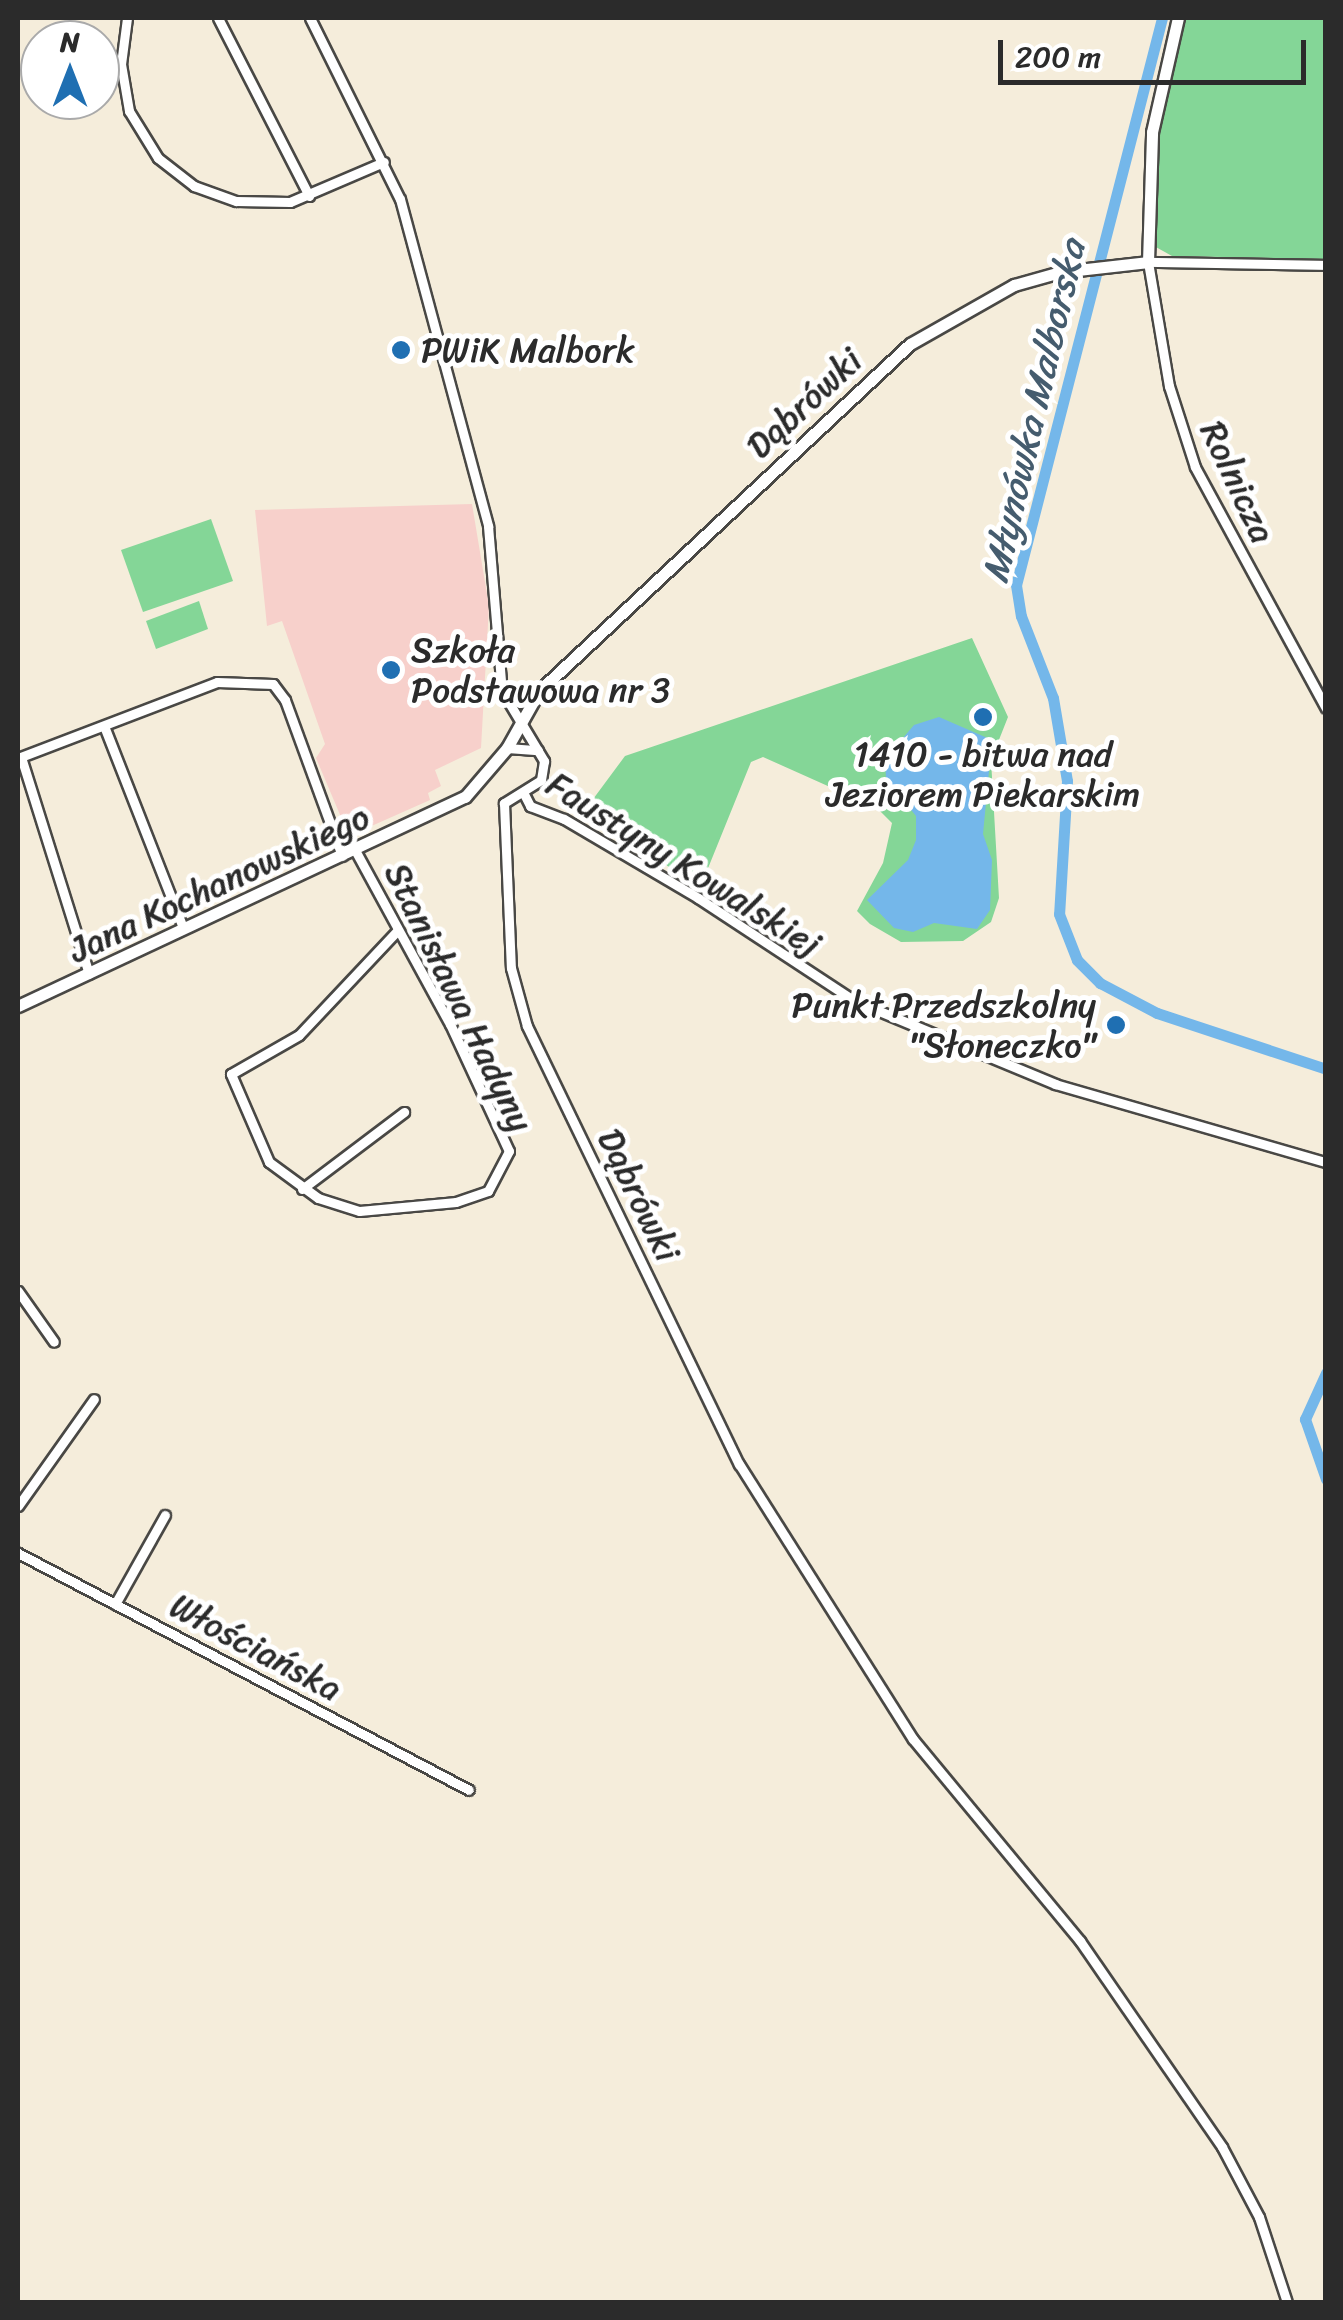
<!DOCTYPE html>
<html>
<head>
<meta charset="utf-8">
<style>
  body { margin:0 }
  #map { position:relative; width:1343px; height:2320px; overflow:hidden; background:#f5eddb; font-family:Sriracha,sans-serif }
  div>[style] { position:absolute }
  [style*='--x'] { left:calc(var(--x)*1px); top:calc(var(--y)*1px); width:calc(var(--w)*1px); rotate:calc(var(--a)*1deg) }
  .built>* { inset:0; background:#f7d0cb }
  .green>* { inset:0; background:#84d697 }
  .water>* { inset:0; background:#74b7ea }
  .canal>* { height:11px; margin:-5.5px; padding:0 5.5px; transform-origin:5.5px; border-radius:5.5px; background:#74b7ea }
  .roads { filter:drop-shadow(2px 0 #494845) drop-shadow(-2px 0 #494845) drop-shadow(0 2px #494845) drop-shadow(0 -2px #494845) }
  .minor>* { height:9px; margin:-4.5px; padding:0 4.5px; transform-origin:4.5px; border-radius:4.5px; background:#fff }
  .tertiary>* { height:11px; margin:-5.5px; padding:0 5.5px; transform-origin:5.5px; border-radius:5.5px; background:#fff }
  .dots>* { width:28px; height:28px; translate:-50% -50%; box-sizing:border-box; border:5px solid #fff; border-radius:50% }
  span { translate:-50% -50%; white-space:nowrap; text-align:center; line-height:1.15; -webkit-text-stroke:10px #fff; paint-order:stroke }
  .poi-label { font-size:35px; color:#2b2b2b }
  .left { translate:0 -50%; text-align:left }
  .right { translate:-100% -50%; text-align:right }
  .street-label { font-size:35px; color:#2b2b2b }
  .water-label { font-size:38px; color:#455c6e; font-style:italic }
  .frame { position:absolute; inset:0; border:20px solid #2b2b2b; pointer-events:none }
  .north { position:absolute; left:20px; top:20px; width:100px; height:100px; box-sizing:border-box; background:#fff; border:2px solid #aaa; border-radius:50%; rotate:0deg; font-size:28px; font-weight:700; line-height:40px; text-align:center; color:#2b2b2b }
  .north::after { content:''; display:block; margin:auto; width:35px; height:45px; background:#1f6fb2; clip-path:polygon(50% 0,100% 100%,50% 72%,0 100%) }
  .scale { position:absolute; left:998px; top:40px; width:308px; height:45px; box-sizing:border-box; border:5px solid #2b2b2b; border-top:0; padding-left:12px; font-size:30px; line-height:35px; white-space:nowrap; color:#2b2b2b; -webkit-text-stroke:8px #fff; paint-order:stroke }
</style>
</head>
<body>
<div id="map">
  <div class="built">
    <i style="clip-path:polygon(472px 504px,489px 606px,481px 748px,435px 770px,441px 786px,428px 793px,430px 800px,349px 836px,316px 758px,325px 744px,282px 621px,267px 626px,255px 510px)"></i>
  </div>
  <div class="green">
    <i style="clip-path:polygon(1183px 18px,1325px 18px,1325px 259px,1172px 256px,1154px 246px,1156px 135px)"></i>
    <i style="clip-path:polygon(211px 519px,233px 581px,143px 612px,121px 550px)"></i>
    <i style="clip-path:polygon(199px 601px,208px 629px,156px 649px,146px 621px)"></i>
    <i style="clip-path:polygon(972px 638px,1008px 717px,991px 760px,999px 898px,991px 922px,963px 941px,901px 942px,870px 924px,857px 911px,883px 863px,892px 823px,877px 808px,763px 757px,751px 762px,700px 888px,585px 810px,625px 756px)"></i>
  </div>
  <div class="water">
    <i style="clip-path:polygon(939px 717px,992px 740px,983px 834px,992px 860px,990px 910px,977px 929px,934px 923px,913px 932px,894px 928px,867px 900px,908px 860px,916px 840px,916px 816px,886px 779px,885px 759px,914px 725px)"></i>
  </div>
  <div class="canal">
    <i style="--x:1162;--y:18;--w:585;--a:104.44"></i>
    <i style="--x:1016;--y:585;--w:31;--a:81"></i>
    <i style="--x:1021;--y:616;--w:88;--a:68.7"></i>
    <i style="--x:1053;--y:698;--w:84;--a:80.4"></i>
    <i style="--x:1067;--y:781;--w:133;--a:93.4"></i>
    <i style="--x:1059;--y:914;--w:49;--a:68.6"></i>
    <i style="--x:1077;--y:960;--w:33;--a:45"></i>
    <i style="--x:1100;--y:983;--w:64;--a:27.8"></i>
    <i style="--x:1157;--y:1013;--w:178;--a:18.3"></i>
    <i style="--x:1326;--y:1373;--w:51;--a:114.5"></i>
    <i style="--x:1305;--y:1419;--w:64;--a:70.7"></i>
  </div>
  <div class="roads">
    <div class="minor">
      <i style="--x:127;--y:18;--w:46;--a:97.4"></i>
      <i style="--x:121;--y:64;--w:48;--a:80.3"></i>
      <i style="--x:129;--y:111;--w:55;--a:58.3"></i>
      <i style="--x:158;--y:158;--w:46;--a:37.9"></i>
      <i style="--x:194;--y:186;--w:45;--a:19.7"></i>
      <i style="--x:236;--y:201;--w:54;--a:1.1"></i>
      <i style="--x:290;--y:202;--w:102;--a:-23.1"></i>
      <i style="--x:218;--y:18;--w:200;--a:62.9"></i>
      <i style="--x:310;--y:18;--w:202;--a:63.6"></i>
      <i style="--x:400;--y:199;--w:339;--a:74.9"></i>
      <i style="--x:488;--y:526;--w:166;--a:85.2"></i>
      <i style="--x:502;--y:691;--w:82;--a:59"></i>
      <i style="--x:544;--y:761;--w:19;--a:99"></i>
      <i style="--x:541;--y:780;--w:44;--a:148.1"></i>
      <i style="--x:504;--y:803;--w:165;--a:87.6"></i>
      <i style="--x:511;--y:968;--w:60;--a:74.6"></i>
      <i style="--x:527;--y:1026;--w:487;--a:64.2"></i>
      <i style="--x:739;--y:1464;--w:325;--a:57.7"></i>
      <i style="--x:913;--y:1739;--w:262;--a:50.4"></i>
      <i style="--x:1080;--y:1941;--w:250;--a:55.4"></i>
      <i style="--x:1222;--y:2147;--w:79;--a:62.1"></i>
      <i style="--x:1259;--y:2217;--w:89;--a:71.8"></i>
      <i style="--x:1326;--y:265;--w:178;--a:-179"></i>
      <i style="--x:1148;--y:262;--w:126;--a:80.4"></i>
      <i style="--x:1169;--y:386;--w:85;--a:72.2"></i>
      <i style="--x:1195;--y:467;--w:274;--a:61.5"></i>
      <i style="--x:502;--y:686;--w:20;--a:33"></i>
      <i style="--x:519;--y:697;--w:18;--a:-13"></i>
      <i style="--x:104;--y:726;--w:217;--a:68.6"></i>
      <i style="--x:507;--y:748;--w:31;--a:4"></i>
      <i style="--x:21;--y:757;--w:227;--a:72.6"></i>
      <i style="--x:18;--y:758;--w:213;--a:-20.9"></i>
      <i style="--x:217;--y:682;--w:56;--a:2"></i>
      <i style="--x:273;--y:684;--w:20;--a:53"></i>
      <i style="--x:285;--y:700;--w:166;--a:69.9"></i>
      <i style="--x:523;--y:792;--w:16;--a:63"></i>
      <i style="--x:530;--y:806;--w:36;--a:21"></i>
      <i style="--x:564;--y:819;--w:156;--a:30.5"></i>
      <i style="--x:698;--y:898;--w:188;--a:33.3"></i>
      <i style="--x:855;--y:1001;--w:217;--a:22.5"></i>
      <i style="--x:1055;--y:1084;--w:282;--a:16.1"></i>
      <i style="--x:355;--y:850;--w:198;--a:61.4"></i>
      <i style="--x:450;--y:1024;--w:140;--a:65.1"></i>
      <i style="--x:509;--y:1151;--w:45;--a:117.7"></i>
      <i style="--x:488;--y:1191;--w:34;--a:161"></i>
      <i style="--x:456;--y:1202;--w:97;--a:174.7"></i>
      <i style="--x:359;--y:1211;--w:43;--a:-162.4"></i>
      <i style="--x:318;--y:1198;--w:61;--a:-143.7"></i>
      <i style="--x:269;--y:1162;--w:96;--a:-113.4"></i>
      <i style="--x:231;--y:1074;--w:78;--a:-29.8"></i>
      <i style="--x:299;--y:1035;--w:143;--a:-46.7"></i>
      <i style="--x:302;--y:1189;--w:128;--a:-37"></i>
      <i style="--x:18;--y:1291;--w:62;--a:54.8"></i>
      <i style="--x:18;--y:1506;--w:131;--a:-54.6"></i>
      <i style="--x:18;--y:1553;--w:509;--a:27.72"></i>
      <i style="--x:115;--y:1604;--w:102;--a:-60.7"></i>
    </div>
    <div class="tertiary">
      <i style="--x:18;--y:1006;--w:493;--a:-25.1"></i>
      <i style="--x:465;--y:797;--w:65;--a:-49.4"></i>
      <i style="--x:507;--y:748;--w:65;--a:-60.7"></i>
      <i style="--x:539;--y:691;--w:508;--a:-43.09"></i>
      <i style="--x:910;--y:344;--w:120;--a:-29.6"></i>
      <i style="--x:1014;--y:285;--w:48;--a:-15.8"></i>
      <i style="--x:1060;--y:272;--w:89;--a:-6.5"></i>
      <i style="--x:1148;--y:262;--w:130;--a:-88.2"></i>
      <i style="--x:1152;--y:132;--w:117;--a:-77.2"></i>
    </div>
  </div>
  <div class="dots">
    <i style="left:401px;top:350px;background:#1f6fb2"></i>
    <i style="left:391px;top:670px;background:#1f6fb2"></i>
    <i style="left:983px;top:717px;background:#1f6fb2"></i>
    <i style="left:1116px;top:1025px;background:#1f6fb2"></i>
  </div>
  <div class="poi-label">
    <span class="left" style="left:421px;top:350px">PWiK Malbork</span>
    <span class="left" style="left:411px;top:670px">Szkoła<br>Podstawowa nr 3</span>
    <span style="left:983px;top:774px">1410 - bitwa nad<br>Jeziorem Piekarskim</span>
    <span class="right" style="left:1096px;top:1025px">Punkt Przedszkolny<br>"Słoneczko"</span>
  </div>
  <div class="street-label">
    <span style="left:804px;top:403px;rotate:-43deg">Dąbrówki</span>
    <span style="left:1238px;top:482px;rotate:65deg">Rolnicza</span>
    <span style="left:684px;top:864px;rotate:32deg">Faustyny Kowalskiej</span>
    <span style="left:219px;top:883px;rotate:-25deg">Jana Kochanowskiego</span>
    <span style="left:459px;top:997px;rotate:64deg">Stanisława Hadyny</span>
    <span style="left:639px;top:1195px;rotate:64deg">Dąbrówki</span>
    <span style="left:256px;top:1647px;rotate:28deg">Włościańska</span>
  </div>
  <div class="water-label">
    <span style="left:1034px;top:411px;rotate:-77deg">Młynówka Malborska</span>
  </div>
  <div class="frame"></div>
  <div class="north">N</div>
  <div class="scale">200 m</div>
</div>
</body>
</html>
